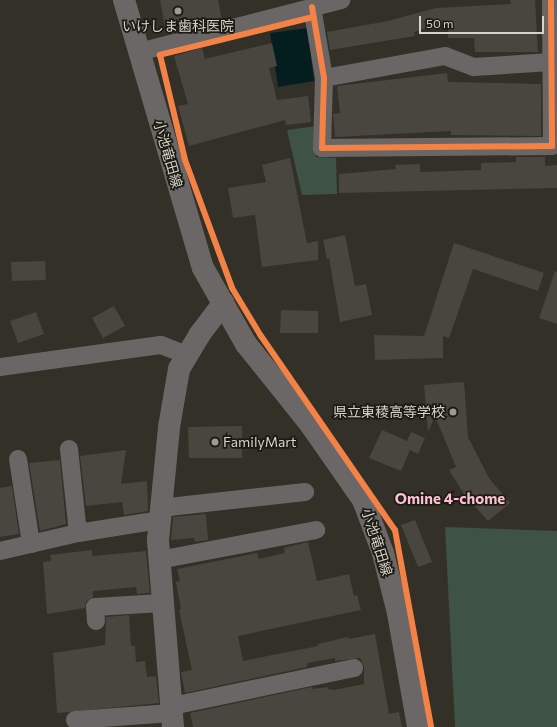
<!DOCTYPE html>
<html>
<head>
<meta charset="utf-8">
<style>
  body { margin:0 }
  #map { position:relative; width:557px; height:727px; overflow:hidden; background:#323027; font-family:Commissioner,"Noto Sans JP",sans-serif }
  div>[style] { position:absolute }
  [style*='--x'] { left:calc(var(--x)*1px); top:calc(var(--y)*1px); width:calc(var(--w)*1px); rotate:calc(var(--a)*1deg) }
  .green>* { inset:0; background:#3e5245 }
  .water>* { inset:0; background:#041e20 }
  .building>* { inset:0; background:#48463f }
  .minor>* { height:18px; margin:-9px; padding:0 9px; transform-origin:9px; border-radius:9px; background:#696665 }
  .secondary>* { height:22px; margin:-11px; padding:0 11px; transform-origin:11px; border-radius:11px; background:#6b6766 }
  .cycleway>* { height:6px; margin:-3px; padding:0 3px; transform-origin:3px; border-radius:3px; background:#f48246 }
  .dots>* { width:11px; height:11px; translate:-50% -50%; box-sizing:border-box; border:2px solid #1c1b13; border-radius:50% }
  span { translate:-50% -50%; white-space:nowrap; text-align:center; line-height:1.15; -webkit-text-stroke:3.5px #1c1b13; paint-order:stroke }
  .poi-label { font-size:14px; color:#d6d3c9 }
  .right { translate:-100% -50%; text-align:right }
  .left { translate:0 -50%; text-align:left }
  .street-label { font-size:14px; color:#d6d3c9 }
  .neighbourhood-label { font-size:15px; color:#ffbdd2; font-weight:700 }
  .scale { position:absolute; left:419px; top:16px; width:125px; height:18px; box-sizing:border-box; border:2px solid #d6d3c9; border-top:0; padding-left:5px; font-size:12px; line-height:14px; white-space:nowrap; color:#d6d3c9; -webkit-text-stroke:3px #1c1b13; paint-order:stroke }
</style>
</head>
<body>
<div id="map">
  <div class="green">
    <i style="clip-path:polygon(317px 126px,316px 157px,336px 158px,337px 194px,302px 195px,287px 130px)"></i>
    <i style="clip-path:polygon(445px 527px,557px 531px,557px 727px,455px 727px)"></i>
  </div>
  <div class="water">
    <i style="clip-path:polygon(308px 28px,314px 81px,278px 87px,270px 33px)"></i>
  </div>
  <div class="building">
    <i style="clip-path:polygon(160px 0,218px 0,222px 20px,199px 26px,198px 21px,165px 27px)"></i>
    <i style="clip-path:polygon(510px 0,535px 0,538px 52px,475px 52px,474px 38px,448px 38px,448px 22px,414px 32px,415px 36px,330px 50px,327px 32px,388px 21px,436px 8px,511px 4px)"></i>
    <i style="clip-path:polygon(272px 43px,277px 66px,269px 68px,277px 100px,308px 96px,311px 122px,286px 125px,285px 120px,189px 146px,178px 106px,188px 104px,174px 56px,202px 48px,205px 59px)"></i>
    <i style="clip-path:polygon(447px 73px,448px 82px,541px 84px,541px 136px,451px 135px,451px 131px,335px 137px,333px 114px,340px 113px,337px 86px)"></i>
    <i style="clip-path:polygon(516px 157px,545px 157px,545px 166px,557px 165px,557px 188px,339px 193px,339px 174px,396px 169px,395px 165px,420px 164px,420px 172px,481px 170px,481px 163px,516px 162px)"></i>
    <i style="clip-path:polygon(290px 158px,307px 243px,318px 241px,318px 260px,262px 267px,255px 215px,233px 218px,228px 188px,266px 182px,262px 165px)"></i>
    <i style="clip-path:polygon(345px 235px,355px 286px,366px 284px,372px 315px,340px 322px,329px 258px,327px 259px,323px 240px)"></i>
    <i style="clip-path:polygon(454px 243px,544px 273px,538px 291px,473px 269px,449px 338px,443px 336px,443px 358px,375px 360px,374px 335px,424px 336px)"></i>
    <i style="clip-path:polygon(45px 261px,46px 280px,12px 281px,11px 262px)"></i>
    <i style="clip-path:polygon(555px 271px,557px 272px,557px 324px,539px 318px)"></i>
    <i style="clip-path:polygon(114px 306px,125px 326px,103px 338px,92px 318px)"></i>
    <i style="clip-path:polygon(281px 310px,318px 311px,318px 333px,280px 333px)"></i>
    <i style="clip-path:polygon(36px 312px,44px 334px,18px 343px,10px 321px)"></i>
    <i style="clip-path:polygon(464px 382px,468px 437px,489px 478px,510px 503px,488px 521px,464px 494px,449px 470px,456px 467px,435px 416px,428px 432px,424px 385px)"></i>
    <i style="clip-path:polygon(242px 426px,242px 458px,189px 458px,188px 427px)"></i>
    <i style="clip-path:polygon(382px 430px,407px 441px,411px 432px,425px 438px,418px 454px,410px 450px,401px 471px,369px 458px)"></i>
    <i style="clip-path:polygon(126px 450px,121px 484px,147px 481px,148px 511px,124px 515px,122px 502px,86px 506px,80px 456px)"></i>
    <i style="clip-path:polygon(60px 460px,66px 524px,40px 531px,29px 463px)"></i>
    <i style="clip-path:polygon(12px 486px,19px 534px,0 537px,0 488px)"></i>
    <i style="clip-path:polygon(206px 514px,208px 540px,195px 542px,194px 538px,171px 540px,173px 517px)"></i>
    <i style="clip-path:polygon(415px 520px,432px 562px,418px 567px,401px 525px)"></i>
    <i style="clip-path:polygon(308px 542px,317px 581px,349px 574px,354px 596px,357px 595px,361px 610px,238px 636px,243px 661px,318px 646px,318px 644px,348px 637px,349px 639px,375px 634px,389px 714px,399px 712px,402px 727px,193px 727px,190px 713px,312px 687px,313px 689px,328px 687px,328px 689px,334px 690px,364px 684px,364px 666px,360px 658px,335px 661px,335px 658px,307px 663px,307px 667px,185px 693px,181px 672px,192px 670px,179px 610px,181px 609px,176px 582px,180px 581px,177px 569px,257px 553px,259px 559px,285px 553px,284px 548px)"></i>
    <i style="clip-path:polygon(92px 550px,92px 556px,146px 551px,150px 593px,137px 594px,136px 587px,93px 591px,93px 597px,86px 602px,85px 608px,47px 614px,43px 562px,51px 561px,50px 555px)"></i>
    <i style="clip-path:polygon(129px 615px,131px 646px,135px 646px,136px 662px,145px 661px,147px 677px,156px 676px,159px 703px,57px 713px,53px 653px,105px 645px,106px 617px)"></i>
  </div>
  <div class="minor">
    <i style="--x:312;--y:7;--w:72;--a:80.4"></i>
    <i style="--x:324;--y:78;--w:70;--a:91.6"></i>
    <i style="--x:322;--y:148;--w:230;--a:-0.5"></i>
    <i style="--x:552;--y:146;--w:146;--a:-90.4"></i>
    <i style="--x:139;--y:52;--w:209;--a:-14.4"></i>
    <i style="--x:324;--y:78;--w:123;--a:-10.3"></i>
    <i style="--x:445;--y:56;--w:31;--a:21"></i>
    <i style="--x:474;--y:67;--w:77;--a:-3.7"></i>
    <i style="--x:0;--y:367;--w:162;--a:-7.8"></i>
    <i style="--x:161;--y:345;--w:28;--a:21"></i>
    <i style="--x:69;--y:449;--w:84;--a:83.9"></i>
    <i style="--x:18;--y:459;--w:86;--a:81.3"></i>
    <i style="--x:160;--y:508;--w:146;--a:-6.3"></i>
    <i style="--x:0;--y:551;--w:80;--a:-13"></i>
    <i style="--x:78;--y:533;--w:82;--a:-9.1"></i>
    <i style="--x:159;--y:560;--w:160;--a:-10.8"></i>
    <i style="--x:96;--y:621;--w:14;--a:-94"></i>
    <i style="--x:95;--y:607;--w:67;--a:-3.4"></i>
    <i style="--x:172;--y:706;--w:186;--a:-11.8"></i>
    <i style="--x:75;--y:720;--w:97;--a:-4.1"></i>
  </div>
  <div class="secondary">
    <i style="--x:124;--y:0;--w:279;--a:73.6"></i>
    <i style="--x:203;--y:268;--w:87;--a:60.5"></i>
    <i style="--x:246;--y:344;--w:102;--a:51.3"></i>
    <i style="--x:310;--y:424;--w:93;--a:55.1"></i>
    <i style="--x:363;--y:500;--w:57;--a:69.3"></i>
    <i style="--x:383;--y:553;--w:62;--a:76"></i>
    <i style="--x:398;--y:613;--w:116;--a:80"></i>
    <i style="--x:173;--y:727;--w:188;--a:-94.6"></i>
    <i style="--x:158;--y:540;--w:114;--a:-84.4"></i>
    <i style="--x:169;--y:427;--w:59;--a:-80.2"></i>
    <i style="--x:179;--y:369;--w:41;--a:-59"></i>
    <i style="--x:200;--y:334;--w:39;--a:-53"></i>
  </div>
  <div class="cycleway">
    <i style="--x:312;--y:7;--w:72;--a:80.4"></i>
    <i style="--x:324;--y:78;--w:70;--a:91.6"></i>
    <i style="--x:322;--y:148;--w:230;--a:-0.5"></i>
    <i style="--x:552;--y:146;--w:146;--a:-90.4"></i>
    <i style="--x:313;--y:17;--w:158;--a:166.1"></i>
    <i style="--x:160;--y:55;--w:108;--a:76.6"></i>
    <i style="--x:185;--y:160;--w:136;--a:69.8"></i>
    <i style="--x:232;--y:288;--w:56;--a:58.9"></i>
    <i style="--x:261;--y:336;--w:236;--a:55.4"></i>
    <i style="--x:395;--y:530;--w:200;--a:79.6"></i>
  </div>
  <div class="dots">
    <i style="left:178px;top:11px;background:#9d9a90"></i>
    <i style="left:453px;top:412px;background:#9d9a90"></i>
    <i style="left:215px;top:442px;background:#9d9a90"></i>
  </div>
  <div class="poi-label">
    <span style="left:178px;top:26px">いけしま歯科医院</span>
    <span class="right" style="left:445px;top:412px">県立東稜高等学校</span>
    <span class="left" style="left:223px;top:442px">FamilyMart</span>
  </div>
  <div class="street-label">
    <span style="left:168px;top:154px;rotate:74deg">小池竜田線</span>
    <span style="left:377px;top:542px;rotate:72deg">小池竜田線</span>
  </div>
  <div class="neighbourhood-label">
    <span style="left:450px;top:499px">Omine 4-chome</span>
  </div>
  <div class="scale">50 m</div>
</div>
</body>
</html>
